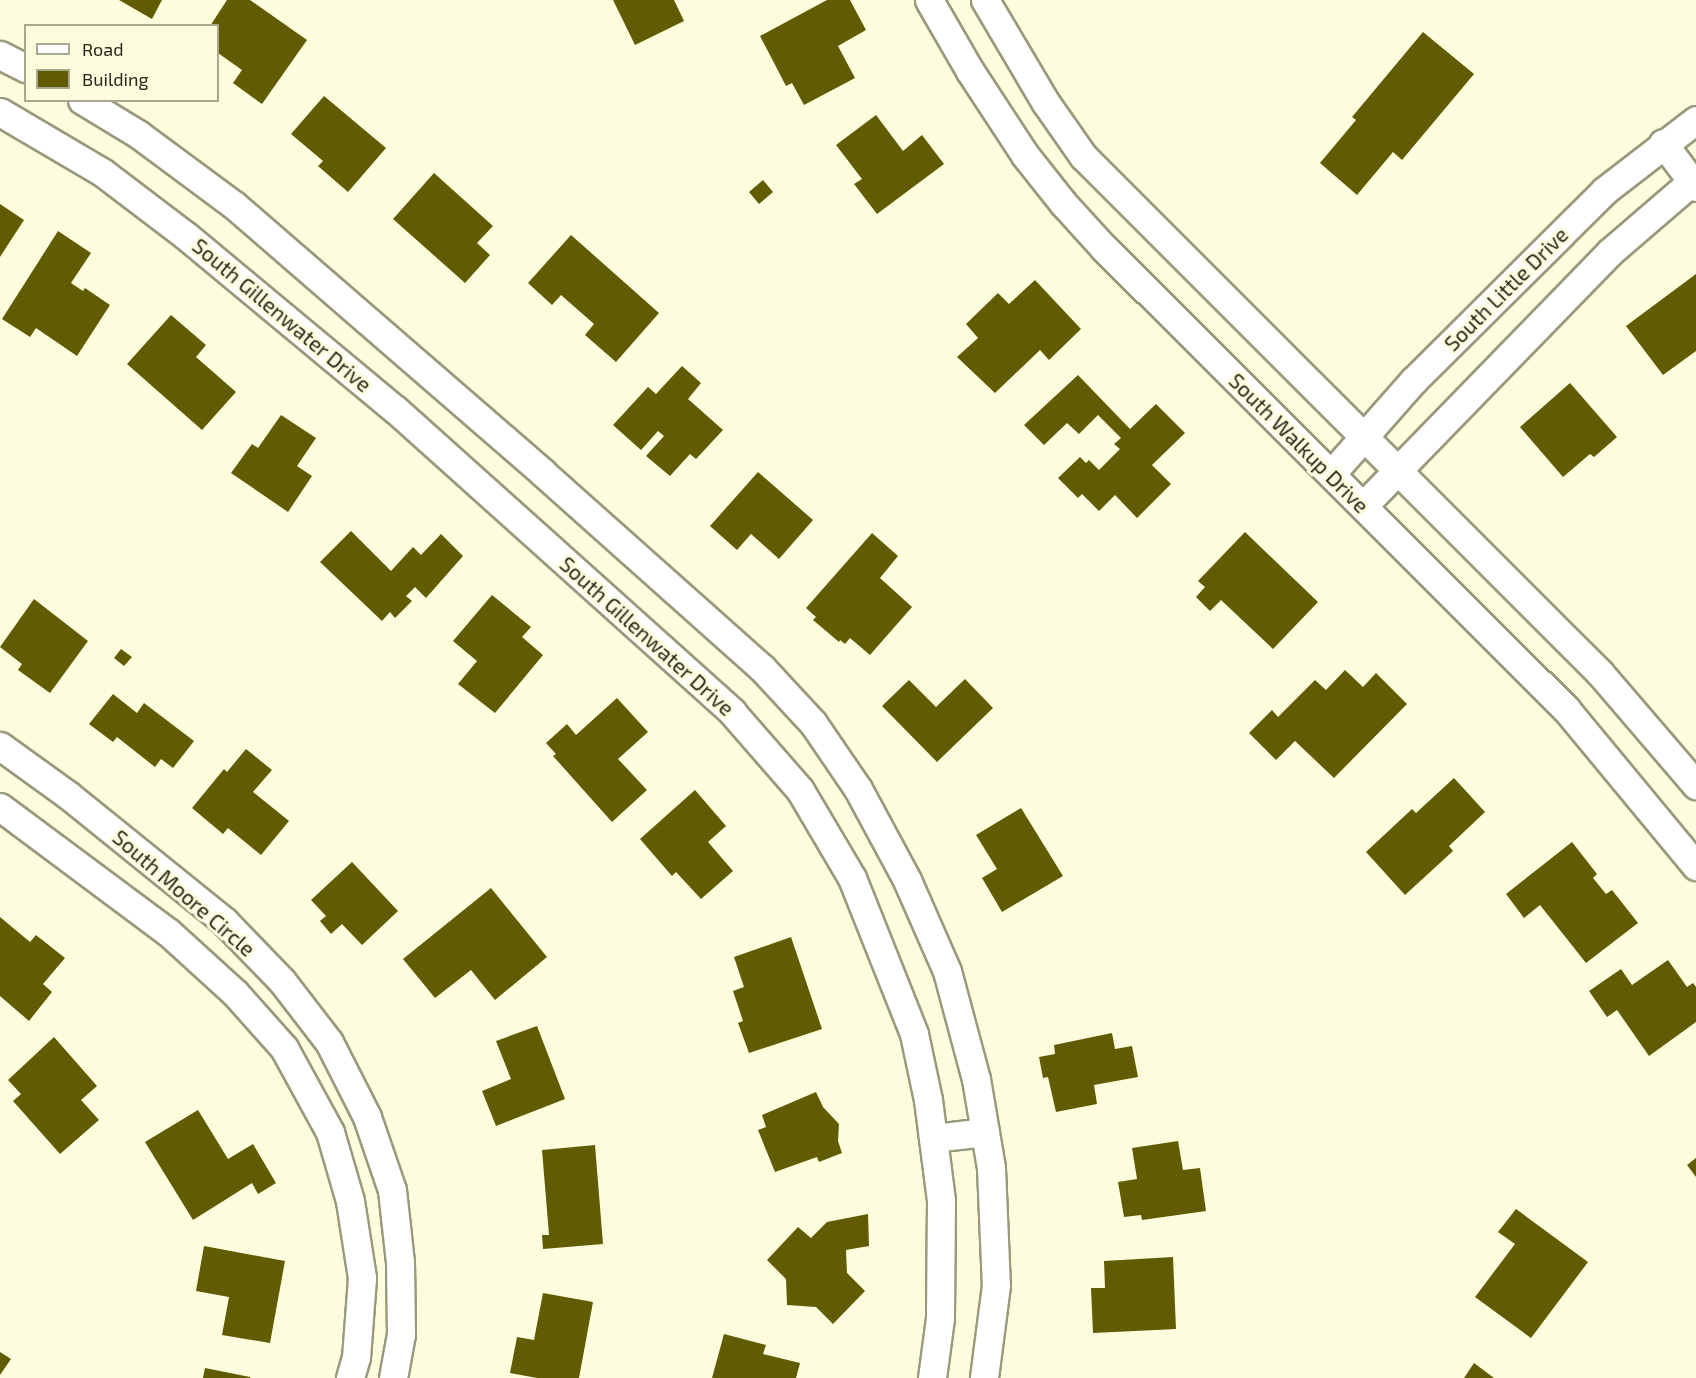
<!DOCTYPE html>
<html>
<head>
<meta charset="utf-8">
<style>
  body { margin:0 }
  #map { position:relative; width:1696px; height:1378px; overflow:hidden; background:#fdfcdd; font-family:"Exo 2",sans-serif }
  div>[style] { position:absolute }
  [style*='--x'] { left:calc(var(--x)*1px); top:calc(var(--y)*1px); width:calc(var(--w)*1px); rotate:calc(var(--a)*1deg) }
  .building>* { inset:0; background:#615c02 }
  .roads { filter:drop-shadow(2px 0 #9a997d) drop-shadow(-2px 0 #9a997d) drop-shadow(0 2px #9a997d) drop-shadow(0 -2px #9a997d) }
  .street>* { height:27px; margin:-13.5px; padding:0 13.5px; transform-origin:13.5px; border-radius:13.5px; background:#fff }
  span { translate:-50% -50%; white-space:nowrap; text-align:center; line-height:1.15; -webkit-text-stroke:6px #fdfcdd; paint-order:stroke }
  .street-label { font-size:21px; color:#28271c }
  .legend { position:absolute; left:24px; top:24px; width:195px; height:78px; box-sizing:border-box; background:#fdfcdd; border:2px solid #a8a790; margin:0; padding:8px 10px; list-style:none; font-size:18px; color:#28271c }
  .legend li { display:flex; align-items:center; gap:12px; height:30px }
  .legend b { width:30px; border:2px solid #a8a790 }
</style>
</head>
<body>
<div id="map">
  <div class="building">
    <i style="clip-path:polygon(119px 0,162px 0,152px 19px)"></i>
    <i style="clip-path:polygon(227px 0,250px 0,307px 40px,262px 104px,233px 83px,242px 70px,218px 53px,218px 26px,210px 26px)"></i>
    <i style="clip-path:polygon(613px 0,674px 0,684px 21px,635px 45px)"></i>
    <i style="clip-path:polygon(827px 0,850px 0,866px 30px,838px 46px,855px 78px,804px 105px,792px 83px,786px 86px,760px 36px)"></i>
    <i style="clip-path:polygon(1423px 32px,1474px 74px,1402px 160px,1393px 152px,1357px 195px,1320px 163px,1356px 120px,1352px 117px)"></i>
    <i style="clip-path:polygon(324px 96px,386px 148px,348px 192px,318px 166px,323px 161px,291px 134px)"></i>
    <i style="clip-path:polygon(876px 115px,903px 151px,922px 135px,944px 164px,877px 214px,854px 184px,862px 179px,836px 145px)"></i>
    <i style="clip-path:polygon(434px 173px,493px 226px,477px 243px,490px 255px,465px 283px,393px 219px)"></i>
    <i style="clip-path:polygon(763px 180px,773px 192px,759px 204px,749px 192px)"></i>
    <i style="clip-path:polygon(0 204px,24px 220px,0 257px)"></i>
    <i style="clip-path:polygon(58px 231px,91px 253px,71px 283px,83px 291px,85px 288px,110px 305px,77px 356px,36px 328px,30px 337px,2px 319px)"></i>
    <i style="clip-path:polygon(571px 235px,659px 313px,616px 362px,585px 335px,594px 324px,561px 295px,552px 305px,528px 283px)"></i>
    <i style="clip-path:polygon(1696px 274px,1696px 351px,1663px 375px,1626px 326px)"></i>
    <i style="clip-path:polygon(1035px 280px,1081px 329px,1049px 360px,1040px 350px,995px 393px,957px 357px,978px 338px,966px 324px,998px 293px,1009px 304px)"></i>
    <i style="clip-path:polygon(171px 315px,206px 345px,196px 357px,236px 392px,202px 430px,127px 364px)"></i>
    <i style="clip-path:polygon(682px 366px,701px 383px,688px 399px,723px 430px,696px 459px,690px 454px,670px 476px,646px 456px,664px 436px,658px 431px,641px 450px,613px 425px,648px 387px,656px 394px)"></i>
    <i style="clip-path:polygon(1078px 375px,1130px 429px,1156px 404px,1185px 433px,1152px 465px,1171px 484px,1137px 518px,1115px 495px,1099px 511px,1082px 494px,1078px 498px,1058px 478px,1080px 457px,1086px 463px,1089px 460px,1099px 470px,1120px 449px,1114px 444px,1121px 438px,1098px 415px,1079px 434px,1067px 423px,1044px 445px,1024px 425px)"></i>
    <i style="clip-path:polygon(1570px 383px,1617px 437px,1594px 457px,1590px 454px,1563px 477px,1520px 427px)"></i>
    <i style="clip-path:polygon(281px 415px,316px 438px,297px 466px,312px 476px,288px 512px,231px 473px,252px 444px,258px 448px)"></i>
    <i style="clip-path:polygon(758px 472px,813px 520px,779px 559px,751px 534px,737px 550px,710px 526px)"></i>
    <i style="clip-path:polygon(351px 531px,391px 571px,413px 547px,421px 555px,441px 534px,463px 556px,426px 598px,415px 587px,406px 596px,412px 601px,395px 618px,390px 612px,382px 621px,320px 562px)"></i>
    <i style="clip-path:polygon(1245px 532px,1318px 602px,1273px 649px,1221px 600px,1210px 611px,1196px 597px,1205px 587px,1198px 581px)"></i>
    <i style="clip-path:polygon(872px 533px,898px 556px,880px 578px,912px 607px,870px 655px,850px 638px,845px 644px,840px 640px,839px 642px,813px 620px,816px 617px,806px 608px)"></i>
    <i style="clip-path:polygon(492px 595px,531px 627px,522px 637px,543px 655px,495px 713px,458px 684px,477px 661px,453px 641px)"></i>
    <i style="clip-path:polygon(34px 599px,88px 641px,50px 693px,18px 670px,22px 664px,0 647px)"></i>
    <i style="clip-path:polygon(121px 649px,132px 657px,124px 666px,114px 658px)"></i>
    <i style="clip-path:polygon(1345px 670px,1363px 687px,1376px 673px,1407px 704px,1334px 778px,1295px 741px,1276px 760px,1249px 733px,1272px 710px,1278px 717px,1315px 680px,1326px 690px)"></i>
    <i style="clip-path:polygon(965px 679px,993px 708px,937px 762px,882px 706px,909px 680px,936px 707px)"></i>
    <i style="clip-path:polygon(113px 694px,137px 713px,144px 703px,194px 741px,173px 768px,161px 759px,155px 767px,117px 737px,113px 742px,89px 724px)"></i>
    <i style="clip-path:polygon(617px 698px,648px 732px,618px 759px,647px 790px,612px 822px,553px 756px,556px 754px,546px 743px,567px 724px,576px 735px)"></i>
    <i style="clip-path:polygon(246px 749px,272px 770px,253px 792px,289px 821px,261px 855px,228px 828px,223px 834px,192px 808px,224px 769px,227px 772px)"></i>
    <i style="clip-path:polygon(1454px 778px,1485px 812px,1449px 846px,1453px 851px,1405px 895px,1366px 852px,1412px 809px,1416px 813px)"></i>
    <i style="clip-path:polygon(695px 790px,726px 826px,708px 842px,733px 871px,701px 899px,676px 872px,672px 876px,640px 839px)"></i>
    <i style="clip-path:polygon(1021px 808px,1063px 876px,1002px 912px,982px 878px,997px 869px,976px 835px)"></i>
    <i style="clip-path:polygon(1572px 842px,1597px 874px,1593px 878px,1606px 894px,1612px 890px,1638px 923px,1586px 963px,1540px 905px,1524px 918px,1506px 894px)"></i>
    <i style="clip-path:polygon(352px 862px,398px 911px,362px 945px,342px 924px,331px 934px,320px 921px,326px 916px,311px 900px)"></i>
    <i style="clip-path:polygon(491px 888px,547px 957px,495px 1000px,471px 970px,435px 998px,403px 959px)"></i>
    <i style="clip-path:polygon(0 917px,30px 942px,36px 935px,65px 958px,43px 984px,52px 992px,29px 1021px,0 996px)"></i>
    <i style="clip-path:polygon(791px 937px,822px 1029px,749px 1053px,738px 1023px,743px 1021px,733px 991px,744px 987px,734px 957px)"></i>
    <i style="clip-path:polygon(1668px 960px,1687px 987px,1693px 983px,1696px 987px,1696px 1022px,1649px 1056px,1617px 1010px,1607px 1017px,1589px 991px,1621px 969px,1632px 985px)"></i>
    <i style="clip-path:polygon(537px 1026px,565px 1099px,496px 1126px,482px 1091px,511px 1079px,496px 1041px)"></i>
    <i style="clip-path:polygon(1112px 1033px,1115px 1049px,1132px 1046px,1138px 1077px,1094px 1085px,1097px 1104px,1056px 1112px,1048px 1077px,1043px 1078px,1039px 1057px,1055px 1054px,1054px 1045px)"></i>
    <i style="clip-path:polygon(54px 1037px,97px 1086px,81px 1100px,99px 1120px,60px 1154px,13px 1101px,21px 1094px,8px 1080px)"></i>
    <i style="clip-path:polygon(816px 1092px,823px 1107px,839px 1124px,838px 1141px,842px 1153px,819px 1162px,817px 1157px,775px 1172px,758px 1130px,766px 1127px,762px 1115px)"></i>
    <i style="clip-path:polygon(198px 1110px,228px 1159px,253px 1144px,276px 1183px,258px 1194px,252px 1183px,193px 1220px,145px 1142px)"></i>
    <i style="clip-path:polygon(1178px 1141px,1183px 1170px,1200px 1168px,1206px 1211px,1142px 1220px,1141px 1215px,1124px 1217px,1118px 1182px,1137px 1179px,1132px 1148px)"></i>
    <i style="clip-path:polygon(595px 1145px,603px 1244px,543px 1249px,542px 1235px,549px 1235px,542px 1150px)"></i>
    <i style="clip-path:polygon(1696px 1158px,1696px 1177px,1687px 1165px)"></i>
    <i style="clip-path:polygon(1516px 1209px,1588px 1262px,1531px 1338px,1475px 1297px,1515px 1244px,1498px 1232px)"></i>
    <i style="clip-path:polygon(868px 1214px,869px 1246px,846px 1250px,847px 1273px,865px 1291px,833px 1324px,816px 1307px,787px 1305px,786px 1279px,767px 1260px,798px 1227px,811px 1238px,827px 1222px)"></i>
    <i style="clip-path:polygon(204px 1246px,285px 1261px,270px 1343px,222px 1335px,229px 1297px,196px 1291px)"></i>
    <i style="clip-path:polygon(1173px 1257px,1176px 1329px,1093px 1333px,1091px 1288px,1105px 1288px,1104px 1261px)"></i>
    <i style="clip-path:polygon(543px 1293px,593px 1302px,579px 1378px,537px 1378px,510px 1373px,517px 1337px,534px 1340px)"></i>
    <i style="clip-path:polygon(724px 1334px,766px 1345px,763px 1354px,800px 1363px,796px 1378px,712px 1378px)"></i>
    <i style="clip-path:polygon(0 1352px,11px 1359px,0 1375px)"></i>
    <i style="clip-path:polygon(1474px 1363px,1494px 1378px,1464px 1378px)"></i>
    <i style="clip-path:polygon(205px 1368px,250px 1377px,250px 1378px,203px 1378px)"></i>
  </div>
  <div class="roads">
    <div class="street">
      <i style="--x:929;--y:0;--w:82;--a:60"></i>
      <i style="--x:970;--y:71;--w:100;--a:56.8"></i>
      <i style="--x:1025;--y:155;--w:61;--a:51.6"></i>
      <i style="--x:1063;--y:203;--w:61;--a:47.7"></i>
      <i style="--x:1104;--y:248;--w:653;--a:44.94"></i>
      <i style="--x:1566;--y:709;--w:204;--a:50.4"></i>
      <i style="--x:985;--y:0;--w:120;--a:59.4"></i>
      <i style="--x:1046;--y:103;--w:65;--a:55.1"></i>
      <i style="--x:1083;--y:156;--w:731;--a:45"></i>
      <i style="--x:1600;--y:673;--w:148;--a:49.4"></i>
      <i style="--x:0;--y:55;--w:29;--a:27"></i>
      <i style="--x:82;--y:100;--w:66;--a:31.3"></i>
      <i style="--x:138;--y:134;--w:119;--a:36.5"></i>
      <i style="--x:234;--y:205;--w:409;--a:40.9"></i>
      <i style="--x:543;--y:473;--w:293;--a:41.7"></i>
      <i style="--x:762;--y:668;--w:75;--a:47.2"></i>
      <i style="--x:813;--y:723;--w:80;--a:55.7"></i>
      <i style="--x:858;--y:789;--w:103;--a:61.7"></i>
      <i style="--x:907;--y:880;--w:99;--a:66.3"></i>
      <i style="--x:947;--y:971;--w:112;--a:75"></i>
      <i style="--x:976;--y:1079;--w:90;--a:80.4"></i>
      <i style="--x:991;--y:1168;--w:117;--a:87.6"></i>
      <i style="--x:996;--y:1285;--w:94;--a:97.4"></i>
      <i style="--x:0;--y:112;--w:118;--a:30.5"></i>
      <i style="--x:102;--y:172;--w:104;--a:37.2"></i>
      <i style="--x:185;--y:235;--w:274;--a:39.7"></i>
      <i style="--x:396;--y:410;--w:452;--a:41.9"></i>
      <i style="--x:732;--y:712;--w:103;--a:48.9"></i>
      <i style="--x:800;--y:790;--w:102;--a:59.4"></i>
      <i style="--x:852;--y:878;--w:168;--a:68.3"></i>
      <i style="--x:914;--y:1034;--w:67;--a:78"></i>
      <i style="--x:928;--y:1100;--w:101;--a:82.6"></i>
      <i style="--x:941;--y:1200;--w:118;--a:90.5"></i>
      <i style="--x:940;--y:1318;--w:61;--a:97.6"></i>
      <i style="--x:1663;--y:143;--w:55;--a:53.1"></i>
      <i style="--x:1331;--y:474;--w:125;--a:-48.6"></i>
      <i style="--x:1414;--y:380;--w:268;--a:-44.8"></i>
      <i style="--x:1604;--y:191;--w:116;--a:-37.7"></i>
      <i style="--x:1363;--y:506;--w:354;--a:-45.8"></i>
      <i style="--x:1610;--y:252;--w:113;--a:-40.7"></i>
      <i style="--x:0;--y:746;--w:84;--a:35.8"></i>
      <i style="--x:68;--y:795;--w:201;--a:38.9"></i>
      <i style="--x:224;--y:921;--w:83;--a:46"></i>
      <i style="--x:282;--y:981;--w:77;--a:52.4"></i>
      <i style="--x:329;--y:1042;--w:84;--a:63.1"></i>
      <i style="--x:367;--y:1117;--w:77;--a:71.1"></i>
      <i style="--x:392;--y:1190;--w:72;--a:83.7"></i>
      <i style="--x:400;--y:1262;--w:72;--a:89.2"></i>
      <i style="--x:401;--y:1334;--w:45;--a:100.3"></i>
      <i style="--x:0;--y:807;--w:209;--a:36.7"></i>
      <i style="--x:168;--y:932;--w:91;--a:42.3"></i>
      <i style="--x:235;--y:993;--w:74;--a:48.3"></i>
      <i style="--x:284;--y:1048;--w:96;--a:61.3"></i>
      <i style="--x:330;--y:1132;--w:72;--a:73.8"></i>
      <i style="--x:350;--y:1201;--w:78;--a:81.1"></i>
      <i style="--x:362;--y:1278;--w:79;--a:94.3"></i>
      <i style="--x:356;--y:1357;--w:22;--a:106"></i>
      <i style="--x:933;--y:1138;--w:52;--a:-6.6"></i>
    </div>
  </div>
  <div class="street-label">
    <span style="left:1506px;top:289px;rotate:-45deg">South Little Drive</span>
    <span style="left:282px;top:315px;rotate:40deg">South Gillenwater Drive</span>
    <span style="left:1299px;top:443px;rotate:45deg">South Walkup Drive</span>
    <span style="left:647px;top:636px;rotate:42deg">South Gillenwater Drive</span>
    <span style="left:184px;top:893px;rotate:41deg">South Moore Circle</span>
  </div>
  <ul class="legend">
  <li><b style="height:8px;background:#fff"></b>Road</li>
  <li><b style="height:16px;background:#615c02"></b>Building</li>
  </ul>
</div>
</body>
</html>
